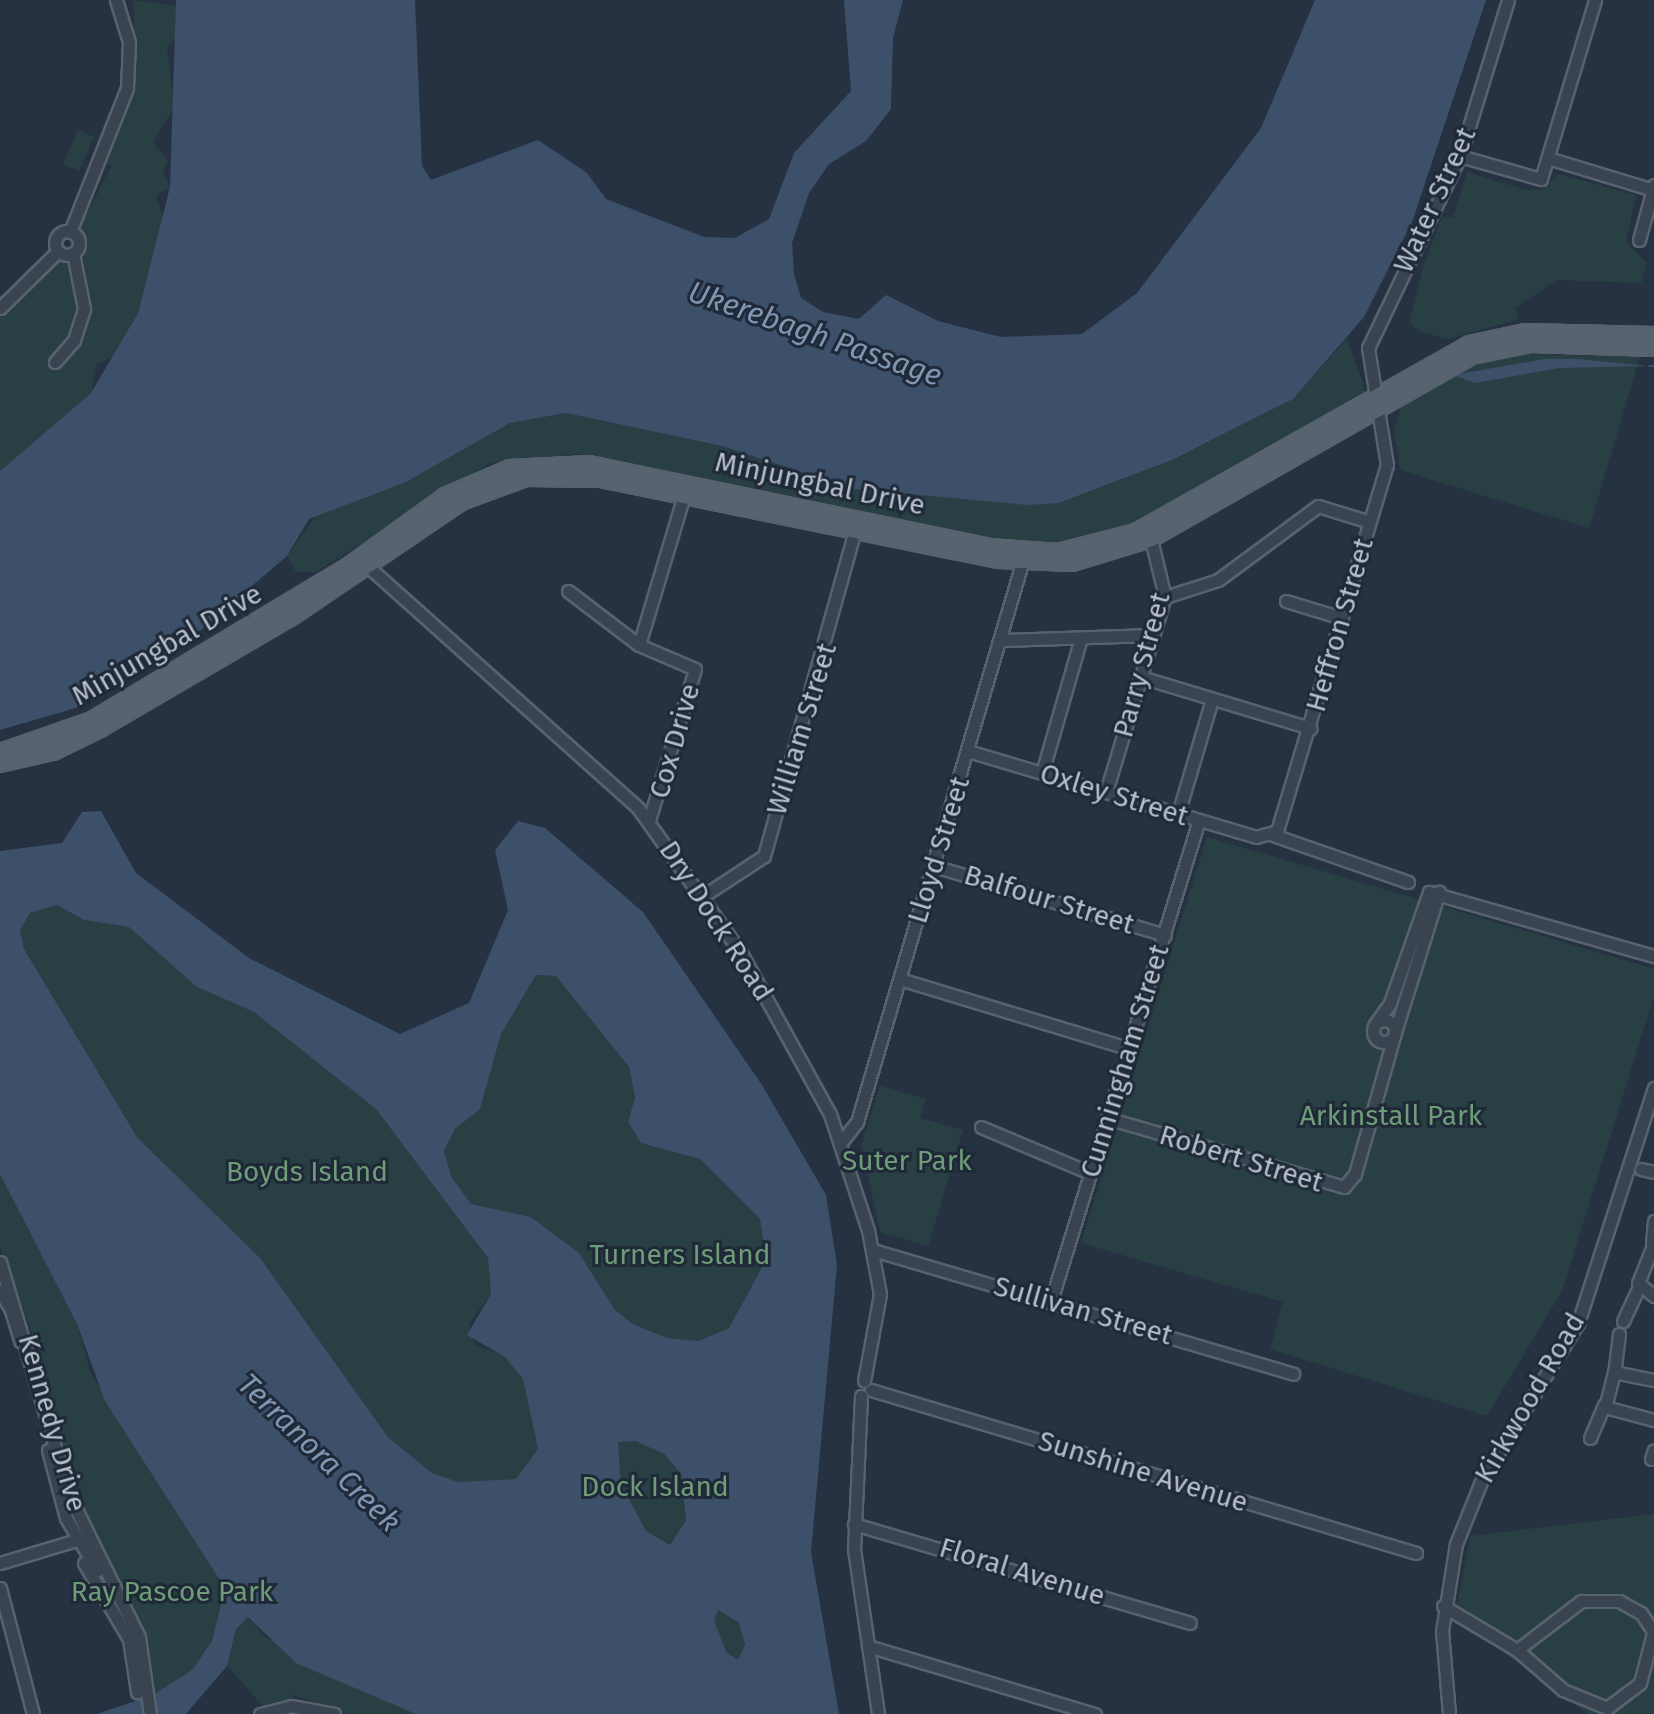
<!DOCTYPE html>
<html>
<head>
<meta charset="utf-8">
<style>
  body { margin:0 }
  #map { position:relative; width:1654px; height:1714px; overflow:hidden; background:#263242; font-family:"Fira Sans",sans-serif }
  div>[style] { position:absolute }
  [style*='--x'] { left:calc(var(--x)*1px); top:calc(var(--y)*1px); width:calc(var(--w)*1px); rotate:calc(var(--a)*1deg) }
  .green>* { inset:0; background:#284043 }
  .water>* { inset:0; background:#3c506a }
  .stream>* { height:2px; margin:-1px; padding:0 1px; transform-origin:1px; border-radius:1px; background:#3c506a }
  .roads { filter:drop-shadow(2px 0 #58626f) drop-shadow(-2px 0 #58626f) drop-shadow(0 2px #58626f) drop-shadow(0 -2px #58626f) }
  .minor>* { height:11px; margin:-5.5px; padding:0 5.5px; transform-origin:5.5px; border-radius:5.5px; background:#3a4451 }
  .minor>.ring { margin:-5.5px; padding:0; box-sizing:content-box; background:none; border:11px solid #3a4451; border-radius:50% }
  .major>* { height:14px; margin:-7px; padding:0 7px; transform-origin:7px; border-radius:7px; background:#586371 }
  span { translate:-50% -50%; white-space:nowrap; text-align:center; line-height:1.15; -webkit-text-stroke:6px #1f2937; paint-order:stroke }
  .street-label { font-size:28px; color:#b7bfcb }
  .park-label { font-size:28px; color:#6e9c78 }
  .water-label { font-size:30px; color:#7f96b2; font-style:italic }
</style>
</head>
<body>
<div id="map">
  <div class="green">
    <i style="clip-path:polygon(133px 0,179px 6px,175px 40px,167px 47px,174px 108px,153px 142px,168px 160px,163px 171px,170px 187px,156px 196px,163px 218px,138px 313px,112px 357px,97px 364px,91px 393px,0 471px,0 315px,52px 263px,66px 261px,87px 285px,81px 226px,111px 166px,106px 164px,136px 67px)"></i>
    <i style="clip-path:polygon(78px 130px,94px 137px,79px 171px,63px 164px)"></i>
    <i style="clip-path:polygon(1467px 172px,1527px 190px,1544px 189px,1558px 174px,1636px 195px,1626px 242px,1647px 263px,1641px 283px,1557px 280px,1515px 308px,1519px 319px,1448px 339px,1421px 332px,1409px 323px,1422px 270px,1442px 217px,1453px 217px)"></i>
    <i style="clip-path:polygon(1347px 339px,1367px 395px,1137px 526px,1087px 543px,1027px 547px,578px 454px,491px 463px,316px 572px,296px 572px,287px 556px,317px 514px,406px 482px,510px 423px,566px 413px,722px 446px,854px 489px,1059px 503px,1173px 460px,1293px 399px)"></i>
    <i style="clip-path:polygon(1523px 354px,1640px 357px,1589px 528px,1400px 470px,1394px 431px,1401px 407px,1477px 363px)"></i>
    <i style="clip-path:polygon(1207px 837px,1654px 969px,1654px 996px,1562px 1291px,1487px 1416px,1270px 1349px,1283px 1302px,1081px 1243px)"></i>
    <i style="clip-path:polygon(56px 905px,84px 920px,129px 927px,197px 987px,254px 1012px,376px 1109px,488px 1258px,491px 1294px,469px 1323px,474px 1344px,505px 1356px,523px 1379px,538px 1449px,516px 1479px,458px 1482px,432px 1473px,388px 1437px,261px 1259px,137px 1137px,24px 949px,20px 930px,30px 913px)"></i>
    <i style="clip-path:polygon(536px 975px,556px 976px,629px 1067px,635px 1097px,628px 1122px,640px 1142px,700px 1159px,760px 1219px,766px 1260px,729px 1328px,699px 1341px,667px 1338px,633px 1324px,615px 1310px,579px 1253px,531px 1217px,471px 1204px,451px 1176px,444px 1151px,455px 1129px,480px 1109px,501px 1034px)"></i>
    <i style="clip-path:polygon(880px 1086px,926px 1099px,920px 1118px,963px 1130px,928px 1246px,880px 1232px,861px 1145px)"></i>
    <i style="clip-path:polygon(0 1174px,77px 1324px,90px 1371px,225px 1588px,212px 1641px,192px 1670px,153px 1696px,141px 1631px,74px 1499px,30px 1327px,0 1248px)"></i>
    <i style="clip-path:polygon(637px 1441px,664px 1454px,681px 1474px,686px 1520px,670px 1545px,646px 1531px,621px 1484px,618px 1442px)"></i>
    <i style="clip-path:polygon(1654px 1514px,1654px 1714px,1588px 1714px,1455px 1617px,1470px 1536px)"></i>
    <i style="clip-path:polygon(717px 1610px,739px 1623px,745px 1645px,738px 1660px,727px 1654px,713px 1621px)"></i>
    <i style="clip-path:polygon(248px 1617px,263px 1636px,416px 1714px,349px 1714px,293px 1695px,292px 1702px,263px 1706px,227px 1666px,236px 1630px)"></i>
  </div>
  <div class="water">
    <i style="clip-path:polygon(176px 0,415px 0,422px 166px,431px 180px,538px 140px,587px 173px,606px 199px,704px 237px,735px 238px,769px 219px,794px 153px,851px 91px,844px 0,903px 0,893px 38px,891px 109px,866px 141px,829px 164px,809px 193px,792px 243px,794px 274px,801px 298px,823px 312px,859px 319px,886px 295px,938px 321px,1001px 337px,1082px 334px,1137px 293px,1261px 128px,1315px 0,1486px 0,1412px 222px,1364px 317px,1293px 399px,1172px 460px,1059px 503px,1028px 505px,854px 489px,722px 446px,566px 413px,510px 423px,406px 482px,309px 519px,287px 556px,188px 641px,76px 708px,0 730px,0 471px,91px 393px,138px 313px,170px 187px)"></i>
    <i style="clip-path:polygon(1545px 359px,1577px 359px,1649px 366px,1560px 368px,1475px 383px,1453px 375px)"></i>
    <i style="clip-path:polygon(evenodd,101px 811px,136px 873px,249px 958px,400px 1034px,469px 1003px,508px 910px,495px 850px,518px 821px,545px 828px,643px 912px,762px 1085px,826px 1195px,837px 1265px,811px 1552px,839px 1714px,416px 1714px,296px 1663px,248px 1617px,236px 1629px,227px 1666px,186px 1714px,97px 1714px,153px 1695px,192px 1670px,212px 1641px,225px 1588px,105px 1401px,77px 1324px,0 1174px,0 851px,62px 843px,82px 812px,101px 811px,57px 905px,84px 920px,129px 927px,197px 987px,254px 1012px,376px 1109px,488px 1258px,491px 1294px,467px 1335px,505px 1357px,523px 1379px,538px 1449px,516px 1479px,458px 1482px,432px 1473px,388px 1437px,261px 1259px,137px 1137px,24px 949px,20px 930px,30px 913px,57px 905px,101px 811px,536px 975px,556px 976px,629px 1067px,635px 1097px,628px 1122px,641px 1143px,700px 1159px,760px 1219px,766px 1260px,729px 1328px,699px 1341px,667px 1338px,633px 1324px,615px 1310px,579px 1253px,531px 1217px,471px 1204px,451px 1176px,444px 1151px,455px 1129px,480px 1109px,501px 1034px,536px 975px,101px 811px,636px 1441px,664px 1454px,681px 1474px,686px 1520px,670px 1545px,646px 1531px,621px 1484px,618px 1442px,636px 1441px,101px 811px,718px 1610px,739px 1623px,745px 1645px,738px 1660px,727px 1653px,714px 1621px,718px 1610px)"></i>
  </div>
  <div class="stream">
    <i style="--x:1649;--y:366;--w:5;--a:0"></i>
  </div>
  <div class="roads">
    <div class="minor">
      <i style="--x:1460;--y:156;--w:84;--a:15.9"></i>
      <i style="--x:1541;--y:179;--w:187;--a:-73.2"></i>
      <i style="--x:1548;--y:158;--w:110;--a:16.9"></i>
      <i class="ring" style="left:55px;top:231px;width:13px;height:13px"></i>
      <i style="--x:70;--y:232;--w:155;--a:-68.4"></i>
      <i style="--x:127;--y:88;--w:46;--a:-87.5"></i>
      <i style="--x:129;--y:42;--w:44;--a:-107.2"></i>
      <i style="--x:1639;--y:240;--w:57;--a:-74.7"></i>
      <i style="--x:0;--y:308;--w:81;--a:-44.5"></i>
      <i style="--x:55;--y:362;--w:29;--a:-49"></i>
      <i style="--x:74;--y:340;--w:33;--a:-72"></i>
      <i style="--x:84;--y:309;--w:57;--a:-101.1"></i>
      <i style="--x:363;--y:562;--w:369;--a:41.8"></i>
      <i style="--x:638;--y:808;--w:178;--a:54.6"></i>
      <i style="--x:741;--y:953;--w:184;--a:61.1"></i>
      <i style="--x:830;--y:1114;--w:122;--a:71.9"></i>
      <i style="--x:868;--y:1230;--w:65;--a:79.4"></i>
      <i style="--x:880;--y:1294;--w:88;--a:100.4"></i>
      <i style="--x:568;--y:591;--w:89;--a:37.3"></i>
      <i style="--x:639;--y:645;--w:61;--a:23.2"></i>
      <i style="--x:695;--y:669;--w:158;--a:106.9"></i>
      <i style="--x:1165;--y:597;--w:56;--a:-17.8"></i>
      <i style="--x:1218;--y:580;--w:124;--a:-36.5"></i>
      <i style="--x:1318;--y:506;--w:54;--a:17.1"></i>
      <i style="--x:1286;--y:601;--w:59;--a:16.9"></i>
      <i style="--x:1001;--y:640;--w:153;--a:-1.9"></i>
      <i style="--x:639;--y:645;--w:157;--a:-73.3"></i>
      <i style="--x:1141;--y:677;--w:177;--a:16.8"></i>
      <i style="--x:968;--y:751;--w:301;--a:16.6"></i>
      <i style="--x:1256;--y:837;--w:22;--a:-16"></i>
      <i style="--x:1277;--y:831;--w:382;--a:-73.3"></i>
      <i style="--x:1387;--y:465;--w:119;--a:-99.2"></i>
      <i style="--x:1368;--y:348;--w:213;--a:-64.4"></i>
      <i style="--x:1460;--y:156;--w:163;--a:-72.9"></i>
      <i style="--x:1042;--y:773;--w:141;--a:-73.9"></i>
      <i style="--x:1106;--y:792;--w:204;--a:-73.2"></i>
      <i style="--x:1165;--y:597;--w:60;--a:-103.6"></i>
      <i style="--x:1178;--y:814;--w:120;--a:-73.5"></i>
      <i style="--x:1273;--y:835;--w:143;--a:19.2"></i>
      <i style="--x:934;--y:866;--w:241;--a:16.6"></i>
      <i style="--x:703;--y:896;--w:73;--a:-33.3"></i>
      <i style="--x:764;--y:856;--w:337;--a:-74.4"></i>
      <i style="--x:900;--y:979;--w:240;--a:16.9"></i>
      <i class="ring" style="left:1373px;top:1020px;width:11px;height:11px"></i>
      <i style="--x:1375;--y:1024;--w:26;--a:-54"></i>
      <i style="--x:1390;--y:1003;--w:118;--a:-70.6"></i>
      <i style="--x:1429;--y:892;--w:234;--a:15.9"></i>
      <i style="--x:1395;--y:1032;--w:147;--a:-72.6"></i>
      <i style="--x:1107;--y:1118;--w:247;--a:16.2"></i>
      <i style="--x:1344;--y:1187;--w:17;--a:-50"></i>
      <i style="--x:1355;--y:1174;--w:147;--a:-74.2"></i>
      <i style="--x:981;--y:1127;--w:118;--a:22.9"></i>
      <i style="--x:842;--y:1141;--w:24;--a:-52"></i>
      <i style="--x:857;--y:1122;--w:593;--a:-73.55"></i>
      <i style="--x:1641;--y:1169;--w:13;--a:13"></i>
      <i style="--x:1654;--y:1243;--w:43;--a:111.8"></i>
      <i style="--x:1638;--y:1283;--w:21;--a:39"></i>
      <i style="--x:1652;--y:1244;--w:23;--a:-85"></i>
      <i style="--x:873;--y:1250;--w:438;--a:16.4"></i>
      <i style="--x:0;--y:1262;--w:243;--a:73.5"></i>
      <i style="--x:69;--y:1495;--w:158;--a:63.8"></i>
      <i style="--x:139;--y:1637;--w:78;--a:81.9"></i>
      <i style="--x:0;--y:1291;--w:20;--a:60"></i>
      <i style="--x:1051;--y:1301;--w:503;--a:-72.9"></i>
      <i style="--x:9;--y:1304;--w:39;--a:73"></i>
      <i style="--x:1623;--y:1321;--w:38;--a:-65"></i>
      <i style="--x:1619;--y:1334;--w:38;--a:97"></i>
      <i style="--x:1614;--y:1372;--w:41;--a:11.3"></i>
      <i style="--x:1614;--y:1372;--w:36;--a:104"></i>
      <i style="--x:1605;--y:1407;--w:51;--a:14.9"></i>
      <i style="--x:871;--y:1390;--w:569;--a:16.65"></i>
      <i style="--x:861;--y:1396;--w:153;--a:92.6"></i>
      <i style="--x:854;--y:1549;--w:167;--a:81.7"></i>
      <i style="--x:1590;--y:1438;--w:36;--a:-67"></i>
      <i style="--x:48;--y:1450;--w:70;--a:75.2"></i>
      <i style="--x:66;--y:1518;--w:61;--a:59.2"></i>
      <i style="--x:1651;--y:1459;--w:9;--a:-72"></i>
      <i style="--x:854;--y:1524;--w:350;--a:16.4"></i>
      <i style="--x:0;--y:1563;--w:79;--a:-16.8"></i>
      <i style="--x:84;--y:1563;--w:88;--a:59.4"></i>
      <i style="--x:129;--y:1639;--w:54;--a:81.4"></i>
      <i style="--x:0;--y:1588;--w:130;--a:75.3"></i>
      <i style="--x:1443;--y:1606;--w:86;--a:30.7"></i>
      <i style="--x:1517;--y:1650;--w:81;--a:-37.4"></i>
      <i style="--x:1581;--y:1601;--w:38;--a:0"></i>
      <i style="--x:1619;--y:1601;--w:25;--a:29"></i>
      <i style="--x:1641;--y:1613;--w:24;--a:57"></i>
      <i style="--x:868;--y:1646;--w:237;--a:16.7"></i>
      <i style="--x:1517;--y:1650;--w:61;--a:41"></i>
      <i style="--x:1563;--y:1690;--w:48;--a:22.2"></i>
      <i style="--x:1607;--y:1708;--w:41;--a:-37.1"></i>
      <i style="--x:1640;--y:1683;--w:52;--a:-75.4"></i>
      <i style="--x:260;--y:1714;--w:32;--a:-14"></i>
      <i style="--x:291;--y:1706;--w:44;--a:10.5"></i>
      <i style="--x:1449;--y:1714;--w:83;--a:-94.8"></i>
      <i style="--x:1442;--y:1631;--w:88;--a:-80.9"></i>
      <i style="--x:1456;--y:1544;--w:72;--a:-68.1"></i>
      <i style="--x:1483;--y:1477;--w:181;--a:-58.3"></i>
      <i style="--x:1578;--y:1323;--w:247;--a:-72.1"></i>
    </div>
    <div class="major">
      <i style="--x:0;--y:752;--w:97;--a:-19.2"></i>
      <i style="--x:92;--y:720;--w:297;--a:-31"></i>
      <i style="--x:347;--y:567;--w:121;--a:-35.9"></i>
      <i style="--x:445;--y:496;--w:71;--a:-23.3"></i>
      <i style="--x:510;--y:468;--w:79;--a:-2.9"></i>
      <i style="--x:589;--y:464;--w:409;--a:11.7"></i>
      <i style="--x:989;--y:547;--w:69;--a:4.1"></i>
      <i style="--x:1058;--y:552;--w:81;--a:-14.4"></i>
      <i style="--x:1136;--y:532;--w:382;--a:-29.4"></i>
      <i style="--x:1469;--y:344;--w:57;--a:-12.1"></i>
      <i style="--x:1525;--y:332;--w:129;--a:1.3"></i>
      <i style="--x:0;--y:764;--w:54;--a:-12.8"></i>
      <i style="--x:53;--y:752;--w:52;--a:-26.1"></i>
      <i style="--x:100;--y:729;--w:222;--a:-30.3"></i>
      <i style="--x:292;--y:617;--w:204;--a:-34.2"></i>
      <i style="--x:461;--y:502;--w:69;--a:-20.3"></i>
      <i style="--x:526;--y:478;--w:74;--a:0.8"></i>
      <i style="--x:600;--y:479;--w:405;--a:11.5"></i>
      <i style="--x:997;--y:560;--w:75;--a:2.3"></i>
      <i style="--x:1072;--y:563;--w:83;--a:-16.9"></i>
      <i style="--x:1151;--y:539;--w:369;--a:-29.7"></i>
      <i style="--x:1472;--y:356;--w:59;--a:-11.7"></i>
      <i style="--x:1530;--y:344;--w:124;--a:1.8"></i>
    </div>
  </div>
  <div class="street-label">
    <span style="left:1435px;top:200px;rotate:-65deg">Water Street</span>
    <span style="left:820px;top:484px;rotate:12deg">Minjungbal Drive</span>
    <span style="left:1340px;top:625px;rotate:-74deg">Heffron Street</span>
    <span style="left:167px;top:645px;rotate:-30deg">Minjungbal Drive</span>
    <span style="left:1142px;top:665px;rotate:-75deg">Parry Street</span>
    <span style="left:802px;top:729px;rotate:-73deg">William Street</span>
    <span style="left:675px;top:741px;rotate:-74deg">Cox Drive</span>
    <span style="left:1114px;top:795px;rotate:17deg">Oxley Street</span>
    <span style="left:939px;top:850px;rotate:-73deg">Lloyd Street</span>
    <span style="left:1049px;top:900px;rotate:17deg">Balfour Street</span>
    <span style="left:716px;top:921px;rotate:57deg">Dry Dock Road</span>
    <span style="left:1125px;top:1061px;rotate:-73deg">Cunningham Street</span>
    <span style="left:1241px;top:1159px;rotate:17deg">Robert Street</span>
    <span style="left:1083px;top:1311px;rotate:16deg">Sullivan Street</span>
    <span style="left:1530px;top:1398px;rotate:-60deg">Kirkwood Road</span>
    <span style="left:52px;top:1423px;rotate:74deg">Kennedy Drive</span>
    <span style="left:1143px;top:1472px;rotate:17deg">Sunshine Avenue</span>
    <span style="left:1022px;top:1572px;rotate:17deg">Floral Avenue</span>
  </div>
  <div class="park-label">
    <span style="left:1391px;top:1116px">Arkinstall Park</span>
    <span style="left:907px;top:1161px">Suter Park</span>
    <span style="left:307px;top:1172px">Boyds Island</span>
    <span style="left:680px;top:1255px">Turners Island</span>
    <span style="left:655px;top:1487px">Dock Island</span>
    <span style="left:172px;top:1592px">Ray Pascoe Park</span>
  </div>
  <div class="water-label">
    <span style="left:815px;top:334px;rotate:19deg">Ukerebagh Passage</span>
    <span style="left:319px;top:1453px;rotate:44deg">Terranora Creek</span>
  </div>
</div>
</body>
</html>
